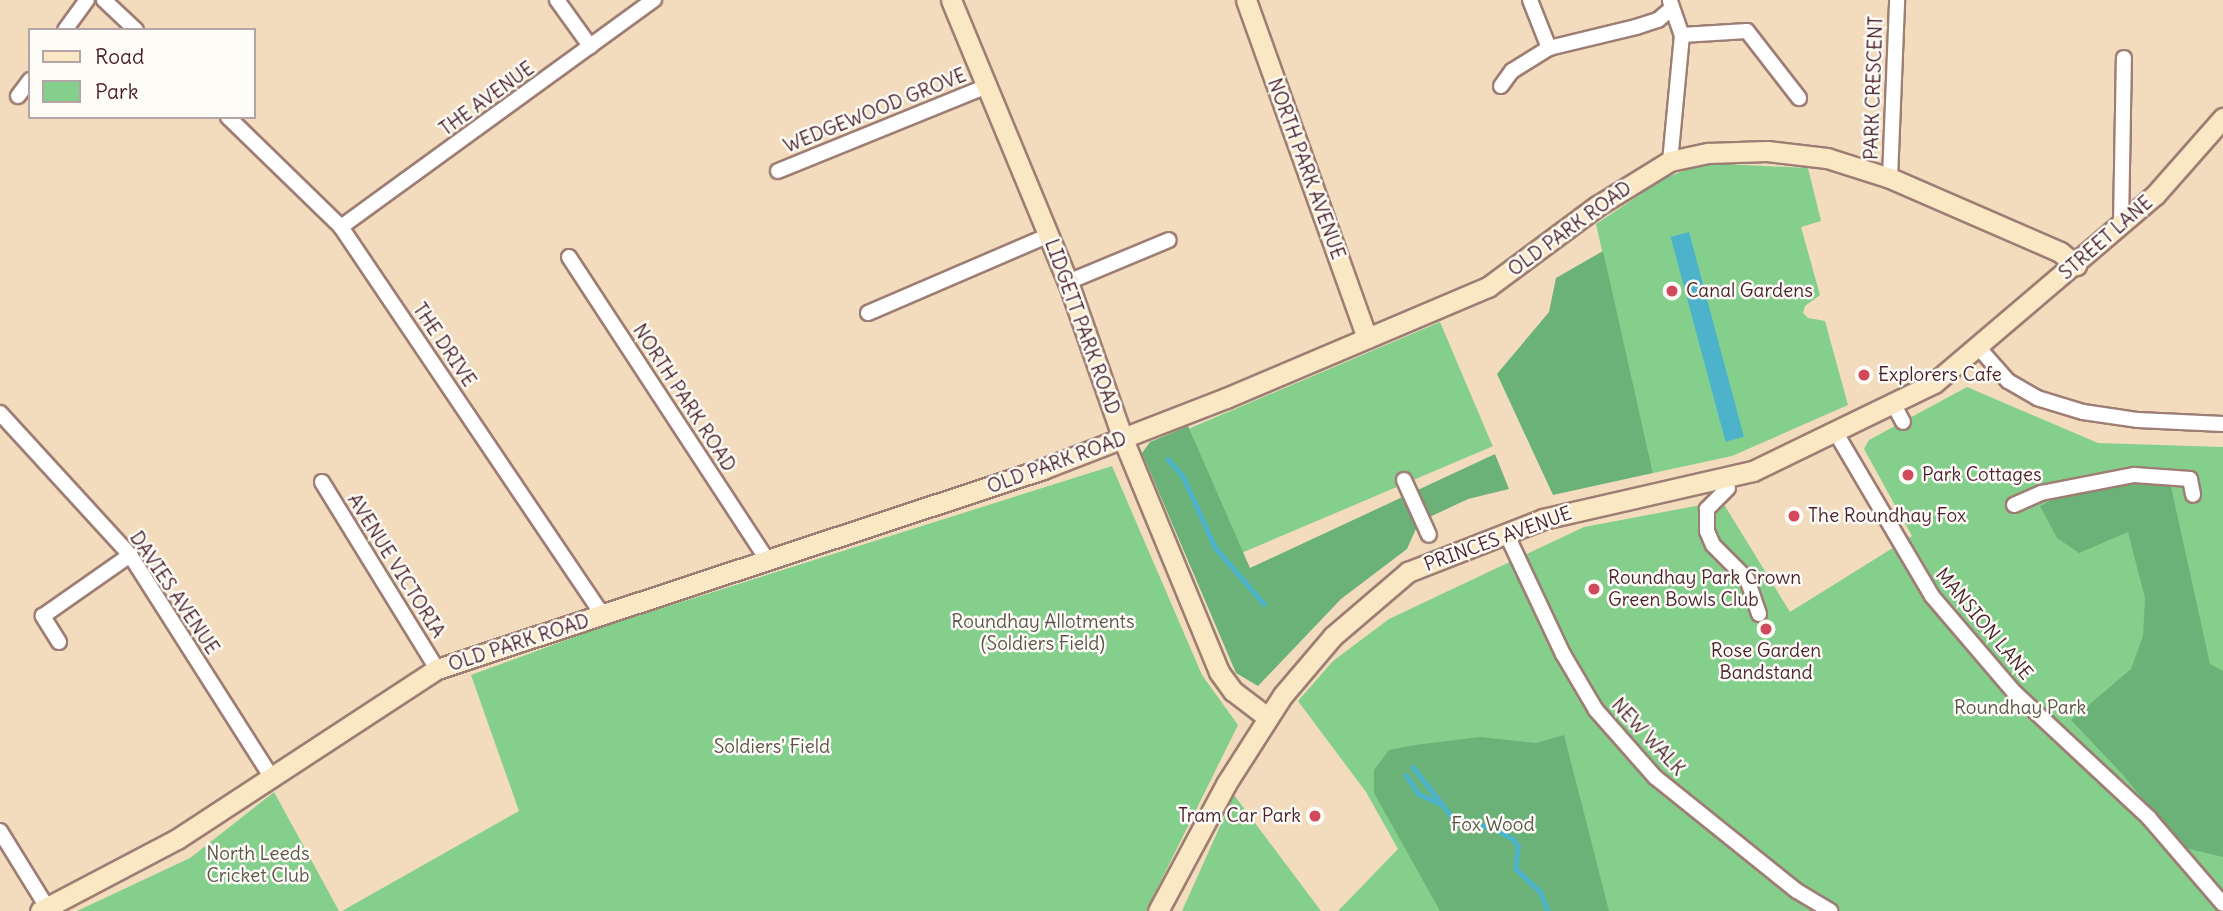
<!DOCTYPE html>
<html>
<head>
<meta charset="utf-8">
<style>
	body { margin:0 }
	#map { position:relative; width:2223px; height:911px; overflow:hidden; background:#f3dcbe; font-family:Delius,sans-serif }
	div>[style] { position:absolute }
	.green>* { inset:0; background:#84cf8c; transform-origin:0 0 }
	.forest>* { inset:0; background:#6bb278 }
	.water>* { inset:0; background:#4cb3cb; transform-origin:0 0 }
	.stream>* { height:4.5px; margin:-2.25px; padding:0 2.25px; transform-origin:2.25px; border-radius:2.25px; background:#4cb3cb }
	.roads { filter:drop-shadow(2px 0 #9e7e74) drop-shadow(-2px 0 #9e7e74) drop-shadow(0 2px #9e7e74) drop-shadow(0 -2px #9e7e74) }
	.street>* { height:14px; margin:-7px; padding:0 7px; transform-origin:7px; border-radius:7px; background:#fff }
	.secondary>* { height:19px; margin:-9.5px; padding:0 9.5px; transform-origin:9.5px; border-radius:9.5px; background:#fae7c3 }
	.dots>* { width:19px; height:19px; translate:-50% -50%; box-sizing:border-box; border:4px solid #fdfcf7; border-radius:50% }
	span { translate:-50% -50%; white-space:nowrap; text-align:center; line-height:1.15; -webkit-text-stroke:5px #fdfcf7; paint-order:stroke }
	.street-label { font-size:19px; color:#4a1f2b }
	.poi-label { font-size:19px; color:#4a1f2b }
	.left { translate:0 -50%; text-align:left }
	.right { translate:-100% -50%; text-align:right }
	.park-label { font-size:19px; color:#5b5448 }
	.legend { position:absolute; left:28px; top:28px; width:228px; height:91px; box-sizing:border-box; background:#fdfcf7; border:2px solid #b5a4a5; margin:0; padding:9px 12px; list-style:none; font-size:21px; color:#4a1f2b }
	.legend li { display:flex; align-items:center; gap:14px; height:35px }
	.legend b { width:35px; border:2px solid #b5a4a5 }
</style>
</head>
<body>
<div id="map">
	<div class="green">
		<i style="clip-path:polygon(1703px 163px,1808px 168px,1821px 221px,1801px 227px,1820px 295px,1805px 306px,1803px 313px,1808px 318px,1825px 321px,1848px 405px,1732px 456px,1653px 473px,1596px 224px,1665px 178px)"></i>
		<i style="left:1440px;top:322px;width:135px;height:273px;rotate:67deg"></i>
		<i style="clip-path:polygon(1967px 387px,2098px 443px,2223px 447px,2223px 911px,1338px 911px,1398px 849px,1366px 792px,1298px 701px,1333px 661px,1389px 619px,1584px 527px,1722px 501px,1790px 612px,1912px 536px,1864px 449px,1869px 440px)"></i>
		<i style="clip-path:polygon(1112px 466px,1202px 675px,1238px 725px,1146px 911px,342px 911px,519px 811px,471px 675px,599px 628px)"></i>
		<i style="clip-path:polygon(274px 792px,339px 911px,77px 911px,190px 858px)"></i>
		<i style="clip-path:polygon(1234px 795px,1321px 911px,1324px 911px,1182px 911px)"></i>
	</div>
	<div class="forest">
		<i style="clip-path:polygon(1603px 251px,1653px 473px,1553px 495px,1497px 374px,1549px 312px,1556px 278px)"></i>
		<i style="clip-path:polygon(1188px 426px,1250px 568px,1495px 454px,1509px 489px,1468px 499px,1419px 522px,1407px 549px,1341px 599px,1258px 686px,1236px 673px,1142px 453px,1150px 442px)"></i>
		<i style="clip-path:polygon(2168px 473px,2210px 664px,2223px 671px,2223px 857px,2181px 847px,2124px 776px,2071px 720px,2131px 669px,2143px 636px,2145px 598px,2128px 532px,2079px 553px,2057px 538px,2040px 506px,2098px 476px)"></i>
		<i style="clip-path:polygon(1564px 735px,1609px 911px,1440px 911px,1374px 793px,1374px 770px,1389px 750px,1415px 745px,1480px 737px,1536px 743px)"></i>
	</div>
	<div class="water">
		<i style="left:1689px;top:232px;width:212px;height:19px;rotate:75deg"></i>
	</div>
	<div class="stream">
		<i style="left:1168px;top:459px;width:23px;rotate:49deg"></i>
		<i style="left:1183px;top:476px;width:78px;rotate:65.7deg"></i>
		<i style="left:1215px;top:547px;width:75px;rotate:49.3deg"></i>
		<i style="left:1413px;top:767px;width:65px;rotate:51.9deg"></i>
		<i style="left:1453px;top:818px;width:43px;rotate:14.7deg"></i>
		<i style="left:1495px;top:829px;width:21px;rotate:29deg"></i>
		<i style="left:1513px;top:839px;width:9px;rotate:54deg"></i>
		<i style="left:1518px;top:846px;width:23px;rotate:95deg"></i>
		<i style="left:1516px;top:869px;width:33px;rotate:43deg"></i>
		<i style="left:1540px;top:891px;width:22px;rotate:68deg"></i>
		<i style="left:1406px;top:775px;width:23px;rotate:56deg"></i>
		<i style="left:1419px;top:794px;width:22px;rotate:24deg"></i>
	</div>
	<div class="roads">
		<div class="street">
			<i style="left:104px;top:0;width:44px;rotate:43.2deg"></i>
			<i style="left:557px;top:0;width:57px;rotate:54.3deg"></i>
			<i style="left:1530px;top:0;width:52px;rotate:68.4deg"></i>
			<i style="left:1549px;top:48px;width:89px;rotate:-13.6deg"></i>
			<i style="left:1636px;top:27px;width:23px;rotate:-18deg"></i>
			<i style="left:1658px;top:20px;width:18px;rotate:-41deg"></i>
			<i style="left:1670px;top:1px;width:36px;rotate:71deg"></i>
			<i style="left:1682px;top:35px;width:127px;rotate:95.4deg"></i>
			<i style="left:65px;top:30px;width:37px;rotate:-54deg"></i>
			<i style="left:1682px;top:35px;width:65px;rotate:-3.5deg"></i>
			<i style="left:1747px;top:31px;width:85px;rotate:52.2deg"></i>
			<i style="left:1501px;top:86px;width:19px;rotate:-54deg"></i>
			<i style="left:1512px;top:71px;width:44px;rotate:-31.9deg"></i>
			<i style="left:18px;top:96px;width:20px;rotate:-53deg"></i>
			<i style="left:228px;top:117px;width:158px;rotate:44.2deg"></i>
			<i style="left:341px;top:227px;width:469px;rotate:56deg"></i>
			<i style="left:778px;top:171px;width:226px;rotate:-22.1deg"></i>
			<i style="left:1890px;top:178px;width:178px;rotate:-87.7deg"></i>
			<i style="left:2121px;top:225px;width:167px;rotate:-89deg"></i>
			<i style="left:341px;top:227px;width:387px;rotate:-36deg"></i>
			<i style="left:569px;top:257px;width:362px;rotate:56.8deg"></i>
			<i style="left:1068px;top:282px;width:109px;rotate:-22.6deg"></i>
			<i style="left:868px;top:313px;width:197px;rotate:-23.3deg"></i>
			<i style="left:1979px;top:348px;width:44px;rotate:48.7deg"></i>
			<i style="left:2008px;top:381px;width:34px;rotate:30deg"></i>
			<i style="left:2037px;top:398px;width:48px;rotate:16.9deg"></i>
			<i style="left:2083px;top:412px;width:56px;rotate:8.3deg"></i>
			<i style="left:2138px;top:420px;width:85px;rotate:2.7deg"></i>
			<i style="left:1894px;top:405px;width:19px;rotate:62deg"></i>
			<i style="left:0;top:413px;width:193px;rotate:47.5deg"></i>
			<i style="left:130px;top:555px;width:262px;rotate:57.5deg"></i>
			<i style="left:1836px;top:433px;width:189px;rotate:59.5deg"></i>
			<i style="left:1932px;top:596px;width:126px;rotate:49.5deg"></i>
			<i style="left:2014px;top:692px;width:185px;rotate:43deg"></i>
			<i style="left:2149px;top:818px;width:113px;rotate:49.3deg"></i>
			<i style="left:1404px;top:480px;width:60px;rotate:65.6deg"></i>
			<i style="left:322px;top:482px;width:220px;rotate:58.4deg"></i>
			<i style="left:1728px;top:488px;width:30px;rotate:135deg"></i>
			<i style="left:1707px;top:509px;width:22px;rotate:90deg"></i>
			<i style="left:1707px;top:531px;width:15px;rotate:67deg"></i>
			<i style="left:1713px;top:545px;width:48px;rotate:45deg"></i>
			<i style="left:1747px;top:579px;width:37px;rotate:71deg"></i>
			<i style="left:2014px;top:505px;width:30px;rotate:-24deg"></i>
			<i style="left:2041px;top:493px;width:95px;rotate:-11deg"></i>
			<i style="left:2134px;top:475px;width:56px;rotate:4.1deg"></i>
			<i style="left:2190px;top:479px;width:16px;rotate:79deg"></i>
			<i style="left:1506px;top:533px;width:134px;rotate:64.8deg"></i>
			<i style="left:1563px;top:654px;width:65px;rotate:59.5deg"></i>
			<i style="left:1596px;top:710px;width:89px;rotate:48.6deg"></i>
			<i style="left:1655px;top:777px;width:182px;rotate:38.8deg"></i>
			<i style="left:1797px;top:891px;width:39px;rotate:31deg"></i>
			<i style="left:59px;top:642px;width:31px;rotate:-122deg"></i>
			<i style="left:43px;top:616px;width:106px;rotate:-35deg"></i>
			<i style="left:0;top:831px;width:89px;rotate:58.3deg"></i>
		</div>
		<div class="secondary">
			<i style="left:951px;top:0;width:305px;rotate:67.5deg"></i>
			<i style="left:1068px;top:282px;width:166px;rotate:70.7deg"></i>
			<i style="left:1123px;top:439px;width:252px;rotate:67.6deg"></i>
			<i style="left:1219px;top:672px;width:24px;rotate:54deg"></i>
			<i style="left:1233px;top:691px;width:43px;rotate:37.4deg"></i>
			<i style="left:1246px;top:0;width:359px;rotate:70.3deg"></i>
			<i style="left:40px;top:911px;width:155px;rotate:-27.7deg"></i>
			<i style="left:177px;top:839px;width:311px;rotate:-33.2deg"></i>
			<i style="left:437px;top:669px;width:638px;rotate:-18.26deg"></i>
			<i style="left:1043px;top:469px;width:196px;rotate:-21.2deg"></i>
			<i style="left:1226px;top:398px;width:285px;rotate:-23deg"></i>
			<i style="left:1488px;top:287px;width:136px;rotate:-36.6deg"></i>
			<i style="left:1597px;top:206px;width:86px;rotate:-31.7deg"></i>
			<i style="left:1670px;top:161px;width:39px;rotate:-12deg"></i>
			<i style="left:1708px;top:153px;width:59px;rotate:-1.9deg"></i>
			<i style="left:1767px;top:151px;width:60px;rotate:6.7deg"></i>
			<i style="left:1827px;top:158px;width:66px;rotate:17.6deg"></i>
			<i style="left:1890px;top:178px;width:185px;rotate:23.5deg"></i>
			<i style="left:2060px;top:252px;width:21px;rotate:39deg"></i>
			<i style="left:1158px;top:911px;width:144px;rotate:-61.8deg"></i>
			<i style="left:1226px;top:784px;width:106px;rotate:-57.4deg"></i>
			<i style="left:1283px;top:695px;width:77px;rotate:-49.7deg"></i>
			<i style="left:1333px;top:636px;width:99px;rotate:-40.5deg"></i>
			<i style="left:1408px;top:572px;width:145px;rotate:-21.4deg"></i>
			<i style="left:1543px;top:519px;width:215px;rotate:-12.9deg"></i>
			<i style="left:1753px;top:471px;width:201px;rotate:-25.9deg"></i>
			<i style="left:1934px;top:383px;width:290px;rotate:-40.4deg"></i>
			<i style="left:2155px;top:195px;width:103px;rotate:-48.6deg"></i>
		</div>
	</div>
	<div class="dots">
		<i style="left:1672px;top:291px;background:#d1495b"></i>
		<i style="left:1864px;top:375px;background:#d1495b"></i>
		<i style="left:1908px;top:475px;background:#d1495b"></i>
		<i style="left:1794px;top:516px;background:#d1495b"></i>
		<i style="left:1594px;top:589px;background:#d1495b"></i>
		<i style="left:1766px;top:629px;background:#d1495b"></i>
		<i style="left:1315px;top:816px;background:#d1495b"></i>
	</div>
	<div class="street-label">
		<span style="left:1874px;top:88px;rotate:-88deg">PARK CRESCENT</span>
		<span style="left:487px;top:99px;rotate:-36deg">THE AVENUE</span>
		<span style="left:875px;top:111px;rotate:-22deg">WEDGEWOOD GROVE</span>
		<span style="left:1306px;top:169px;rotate:70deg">NORTH PARK AVENUE</span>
		<span style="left:1570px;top:229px;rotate:-36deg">OLD PARK ROAD</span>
		<span style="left:2106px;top:238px;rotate:-41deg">STREET LANE</span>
		<span style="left:1082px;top:327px;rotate:70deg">LIDGETT PARK ROAD</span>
		<span style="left:444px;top:345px;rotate:56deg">THE DRIVE</span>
		<span style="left:684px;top:398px;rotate:57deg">NORTH PARK ROAD</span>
		<span style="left:1057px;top:463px;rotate:-20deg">OLD PARK ROAD</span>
		<span style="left:1498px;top:539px;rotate:-20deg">PRINCES AVENUE</span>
		<span style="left:396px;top:566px;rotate:58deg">AVENUE VICTORIA</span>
		<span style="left:174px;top:593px;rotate:56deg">DAVIES AVENUE</span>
		<span style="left:1984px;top:624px;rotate:50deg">MANSION LANE</span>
		<span style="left:519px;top:643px;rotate:-18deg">OLD PARK ROAD</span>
		<span style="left:1648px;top:737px;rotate:47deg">NEW WALK</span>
	</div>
	<div class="poi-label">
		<span class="left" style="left:1686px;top:291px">Canal Gardens</span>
		<span class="left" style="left:1878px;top:375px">Explorers Cafe</span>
		<span class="left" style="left:1922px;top:475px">Park Cottages</span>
		<span class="left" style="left:1808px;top:516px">The Roundhay Fox</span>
		<span class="left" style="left:1608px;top:589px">Roundhay Park Crown<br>Green Bowls Club</span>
		<span style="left:1766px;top:662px">Rose Garden<br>Bandstand</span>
		<span class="right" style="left:1301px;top:816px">Tram Car Park</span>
	</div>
	<div class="park-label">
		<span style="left:1043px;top:633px">Roundhay Allotments<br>(Soldiers Field)</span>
		<span style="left:2020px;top:708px">Roundhay Park</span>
		<span style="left:772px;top:747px">Soldiers' Field</span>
		<span style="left:1493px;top:825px">Fox Wood</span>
		<span style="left:258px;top:865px">North Leeds<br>Cricket Club</span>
	</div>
	<ul class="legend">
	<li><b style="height:9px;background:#fae7c3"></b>Road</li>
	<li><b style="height:19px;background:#84cf8c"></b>Park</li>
	</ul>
</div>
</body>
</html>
